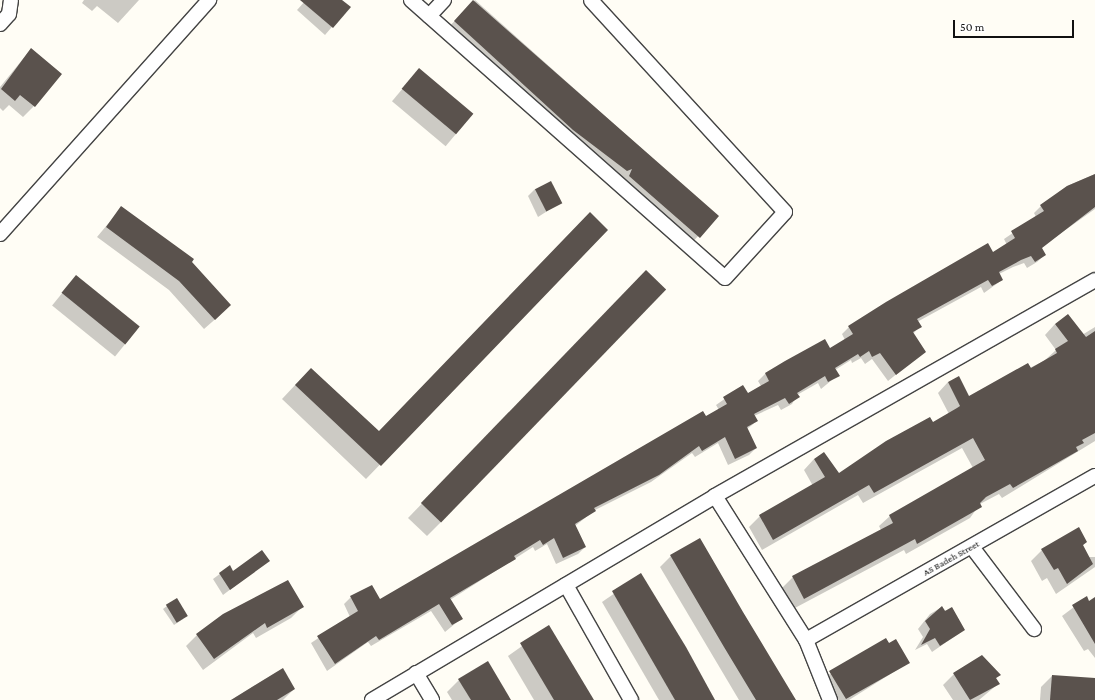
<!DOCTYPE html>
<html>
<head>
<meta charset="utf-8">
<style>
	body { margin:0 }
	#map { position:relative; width:1095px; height:700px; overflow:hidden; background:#fffdf5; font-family:"Crimson Pro",serif }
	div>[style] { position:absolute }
	.shadow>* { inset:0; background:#0003; transform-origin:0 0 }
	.building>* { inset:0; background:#5a524d; transform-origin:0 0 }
	.roads { filter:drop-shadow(1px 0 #444) drop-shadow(-1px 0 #444) drop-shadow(0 1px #444) drop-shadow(0 -1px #444) }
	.minor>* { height:14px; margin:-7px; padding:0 7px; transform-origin:7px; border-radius:7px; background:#fff }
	span { translate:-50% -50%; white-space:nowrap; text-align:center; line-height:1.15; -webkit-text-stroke:4px #fff; paint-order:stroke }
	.street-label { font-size:10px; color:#111 }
	.scale { position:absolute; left:953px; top:20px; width:121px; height:18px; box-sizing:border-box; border:2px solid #111; border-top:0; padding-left:5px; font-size:12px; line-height:14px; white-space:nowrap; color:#111; -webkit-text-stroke:3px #fff; paint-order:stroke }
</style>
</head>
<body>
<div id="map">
	<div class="shadow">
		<i style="clip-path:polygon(84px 0,139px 0,118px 23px,97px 6px,92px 11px,82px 3px)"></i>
		<i style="clip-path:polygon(306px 0,341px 0,349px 7px,325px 35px,297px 10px)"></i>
		<i style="clip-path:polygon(475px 0,717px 216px,686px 249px,561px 142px,442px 34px)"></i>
		<i style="clip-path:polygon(31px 49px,34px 106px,23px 117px,9px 105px,3px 111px,0 108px,0 87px)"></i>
		<i style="left:419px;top:69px;width:70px;height:42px;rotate:40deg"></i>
		<i style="clip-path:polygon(1095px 174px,1095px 209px,1040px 248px,1045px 255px,1037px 262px,1027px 268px,1024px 263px,1013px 267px,999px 274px,1002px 280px,984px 293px,981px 287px,917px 322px,920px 326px,913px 334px,925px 351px,888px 381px,872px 359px,865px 364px,861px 358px,852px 363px,851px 360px,835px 370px,838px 375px,821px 389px,818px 383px,797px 395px,792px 404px,781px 410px,778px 405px,754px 416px,757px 421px,747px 429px,756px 448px,749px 455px,728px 465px,718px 443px,695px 457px,692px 453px,651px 482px,595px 510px,575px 526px,585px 547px,578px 554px,556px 564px,547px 544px,535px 551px,533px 547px,450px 600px,462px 618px,445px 632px,431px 611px,371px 646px,368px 642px,327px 671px,311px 643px,350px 617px,344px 604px,351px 597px,379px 601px,719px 410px,716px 405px,743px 386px,747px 394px,761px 386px,758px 381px,765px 374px,830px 349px,845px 340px,842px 334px,849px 327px,1007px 245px,1004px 239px,1036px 217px,1034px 213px,1041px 206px,1067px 186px)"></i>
		<i style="clip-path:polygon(535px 189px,560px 203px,538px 217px,528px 196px)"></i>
		<i style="clip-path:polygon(122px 207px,190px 262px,220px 315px,204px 329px,169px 290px,97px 237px)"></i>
		<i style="clip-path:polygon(607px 230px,366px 479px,282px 399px,297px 383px,379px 433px)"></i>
		<i style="clip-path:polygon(646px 271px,441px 522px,427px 536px,408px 518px)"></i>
		<i style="left:76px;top:276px;width:81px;height:38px;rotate:39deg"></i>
		<i style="clip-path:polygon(1055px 324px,1082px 335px,1095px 327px,1095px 441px,1002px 498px,999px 494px,980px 504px,970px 518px,906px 554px,904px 550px,793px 609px,782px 588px,793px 577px,881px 530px,879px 526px,890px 516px,973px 468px,962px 448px,863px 503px,858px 495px,762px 550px,749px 527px,760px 516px,813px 486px,804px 470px,814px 459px,839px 474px,949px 414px,938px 393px,948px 382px,969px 397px,1044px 361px,1056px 350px,1045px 335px)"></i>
		<i style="clip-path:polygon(1086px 542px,1082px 546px,1088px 557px,1095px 557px,1095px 567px,1056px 594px,1047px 578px,1042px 581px,1031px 561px,1042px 550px)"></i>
		<i style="clip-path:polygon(671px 556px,795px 700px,739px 700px,660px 567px)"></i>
		<i style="clip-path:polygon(269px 560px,223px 595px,213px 579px,229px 567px,233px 572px)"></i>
		<i style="clip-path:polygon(641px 575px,715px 700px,659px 700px,602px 602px)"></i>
		<i style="clip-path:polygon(1086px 598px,1089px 602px,1095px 599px,1095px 658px,1088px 649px,1084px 651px,1062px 616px)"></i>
		<i style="clip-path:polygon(167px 606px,183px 619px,174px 625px,163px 609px)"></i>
		<i style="clip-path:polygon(302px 607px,291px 618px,256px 638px,253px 633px,203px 670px,186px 646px,197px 635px)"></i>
		<i style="clip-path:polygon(942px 607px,964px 630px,932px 652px,927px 644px,915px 650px,923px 637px,918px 629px,930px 614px)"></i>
		<i style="clip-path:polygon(549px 627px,591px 700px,534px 700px,508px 656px)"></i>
		<i style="clip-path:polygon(886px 640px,908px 663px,849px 700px,835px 700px,822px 679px)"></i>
		<i style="clip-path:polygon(282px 669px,294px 689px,283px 700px,231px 700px)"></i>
		<i style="clip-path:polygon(954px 674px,999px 675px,995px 679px,998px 684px,979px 700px,953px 700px,943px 685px)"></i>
		<i style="clip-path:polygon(1052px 676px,1095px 679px,1094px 700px,1040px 700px,1041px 687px)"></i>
		<i style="clip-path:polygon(459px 680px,510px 700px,452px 700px,447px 692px)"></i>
	</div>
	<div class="building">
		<i style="clip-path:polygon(300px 0,342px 0,351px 7px,333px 28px)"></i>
		<i style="clip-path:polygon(473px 0,719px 216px,700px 238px,629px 176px,632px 169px,627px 171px,573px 130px,454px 21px)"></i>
		<i style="clip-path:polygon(31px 48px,62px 74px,35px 107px,20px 95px,15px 101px,1px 89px)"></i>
		<i style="left:419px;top:68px;width:71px;height:27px;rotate:40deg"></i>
		<i style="clip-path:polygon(1095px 174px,1095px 207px,1042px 248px,1046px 255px,1035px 262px,1031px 256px,1021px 260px,999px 272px,1003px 280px,992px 286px,988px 280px,917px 319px,922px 327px,913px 332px,926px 352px,896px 375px,880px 353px,872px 357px,869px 351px,860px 357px,858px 354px,835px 368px,840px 376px,828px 382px,825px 376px,797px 393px,800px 397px,789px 404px,785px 398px,754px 414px,758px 421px,747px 427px,757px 448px,735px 459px,725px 437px,702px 451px,699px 446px,659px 475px,594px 508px,596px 511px,575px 524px,586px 547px,563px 558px,554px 538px,543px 545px,540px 540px,514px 556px,516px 559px,450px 598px,463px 619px,452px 625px,439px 604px,379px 640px,376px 636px,335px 664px,317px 636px,358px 611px,350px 596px,372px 585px,380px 599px,703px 411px,706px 416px,727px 404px,723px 397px,743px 385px,748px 393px,769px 381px,765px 373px,785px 361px,825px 339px,830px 348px,853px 334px,848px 326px,886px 302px,988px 243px,993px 252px,1015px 238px,1011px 231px,1044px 211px,1040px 205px,1067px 186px)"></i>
		<i style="left:551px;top:181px;width:25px;height:18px;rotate:63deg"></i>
		<i style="clip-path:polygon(121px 206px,194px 259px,192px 262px,231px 305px,215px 320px,179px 281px,106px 227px)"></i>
		<i style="clip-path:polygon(590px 212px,608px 230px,381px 466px,295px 385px,311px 368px,379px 431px)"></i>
		<i style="left:646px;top:270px;width:28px;height:324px;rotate:44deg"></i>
		<i style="left:76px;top:275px;width:82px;height:23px;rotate:39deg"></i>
		<i style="clip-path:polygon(1068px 314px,1086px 337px,1095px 331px,1095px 433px,1082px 440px,1084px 443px,1076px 447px,1078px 451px,1013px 488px,1010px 484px,986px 497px,980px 503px,982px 507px,917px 544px,915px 539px,804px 599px,792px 576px,893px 523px,889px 515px,985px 460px,973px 438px,874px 493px,869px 485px,773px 540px,759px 515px,825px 477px,814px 459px,824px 452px,839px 473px,886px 441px,930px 417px,933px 422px,957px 408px,960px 406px,948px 382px,959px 376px,969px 396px,1028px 363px,1031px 368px,1057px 353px,1055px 349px,1068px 341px,1055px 324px)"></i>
		<i style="clip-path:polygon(1079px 527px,1087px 542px,1083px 545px,1093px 564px,1067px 584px,1058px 568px,1054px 570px,1041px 549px)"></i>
		<i style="clip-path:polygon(700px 538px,743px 612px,796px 700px,756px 700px,724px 647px,670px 555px)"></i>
		<i style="clip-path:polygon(262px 550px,270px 561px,230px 590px,219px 573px,230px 565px,233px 571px)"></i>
		<i style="clip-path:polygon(641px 573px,686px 647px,715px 700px,675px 700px,664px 681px,612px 591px)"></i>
		<i style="clip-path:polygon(288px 580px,304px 607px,267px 628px,265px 623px,214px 659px,196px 634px,223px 614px)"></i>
		<i style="clip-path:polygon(1087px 596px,1089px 601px,1095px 597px,1095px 644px,1072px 605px)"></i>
		<i style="left:177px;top:598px;width:21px;height:13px;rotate:59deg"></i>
		<i style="clip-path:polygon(942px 606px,945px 611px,952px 607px,965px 630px,940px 646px,935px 638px,921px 645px,930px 629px,925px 621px)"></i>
		<i style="clip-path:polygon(549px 625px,594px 700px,554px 700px,520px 643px)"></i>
		<i style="clip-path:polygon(886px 638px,889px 643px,896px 639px,910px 663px,846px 699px,829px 671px)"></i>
		<i style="clip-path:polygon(982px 655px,1001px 675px,996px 678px,1000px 684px,970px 700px,953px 673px)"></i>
		<i style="clip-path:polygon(488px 661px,511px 700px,471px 700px,458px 679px)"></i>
		<i style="clip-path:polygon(283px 668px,295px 689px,277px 700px,231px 700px)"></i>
		<i style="clip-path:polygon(1052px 675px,1095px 678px,1095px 700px,1050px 700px)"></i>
	</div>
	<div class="roads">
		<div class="minor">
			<i style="left:411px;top:0;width:419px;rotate:41.5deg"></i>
			<i style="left:725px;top:278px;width:89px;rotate:-47.7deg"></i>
			<i style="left:785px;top:212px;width:287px;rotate:-132.5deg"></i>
			<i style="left:429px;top:16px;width:22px;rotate:-47deg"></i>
			<i style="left:0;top:24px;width:13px;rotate:-48deg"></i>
			<i style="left:9px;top:14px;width:14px;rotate:-82deg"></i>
			<i style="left:0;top:234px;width:314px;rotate:-48.2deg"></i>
			<i style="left:715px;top:496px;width:437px;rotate:-29.6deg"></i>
			<i style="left:972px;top:547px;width:103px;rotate:52.9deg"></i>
			<i style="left:566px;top:585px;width:132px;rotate:60.5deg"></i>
			<i style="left:806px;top:640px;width:332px;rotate:-29.6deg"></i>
			<i style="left:416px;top:673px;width:31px;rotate:59deg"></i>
			<i style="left:372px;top:700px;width:399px;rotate:-30.7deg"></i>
			<i style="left:715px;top:496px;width:170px;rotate:57.7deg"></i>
			<i style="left:806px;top:640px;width:65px;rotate:68.2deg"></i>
		</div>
	</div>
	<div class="street-label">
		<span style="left:951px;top:558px;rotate:-29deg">AS Badeh Street</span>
	</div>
	<div class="scale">50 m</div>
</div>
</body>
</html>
